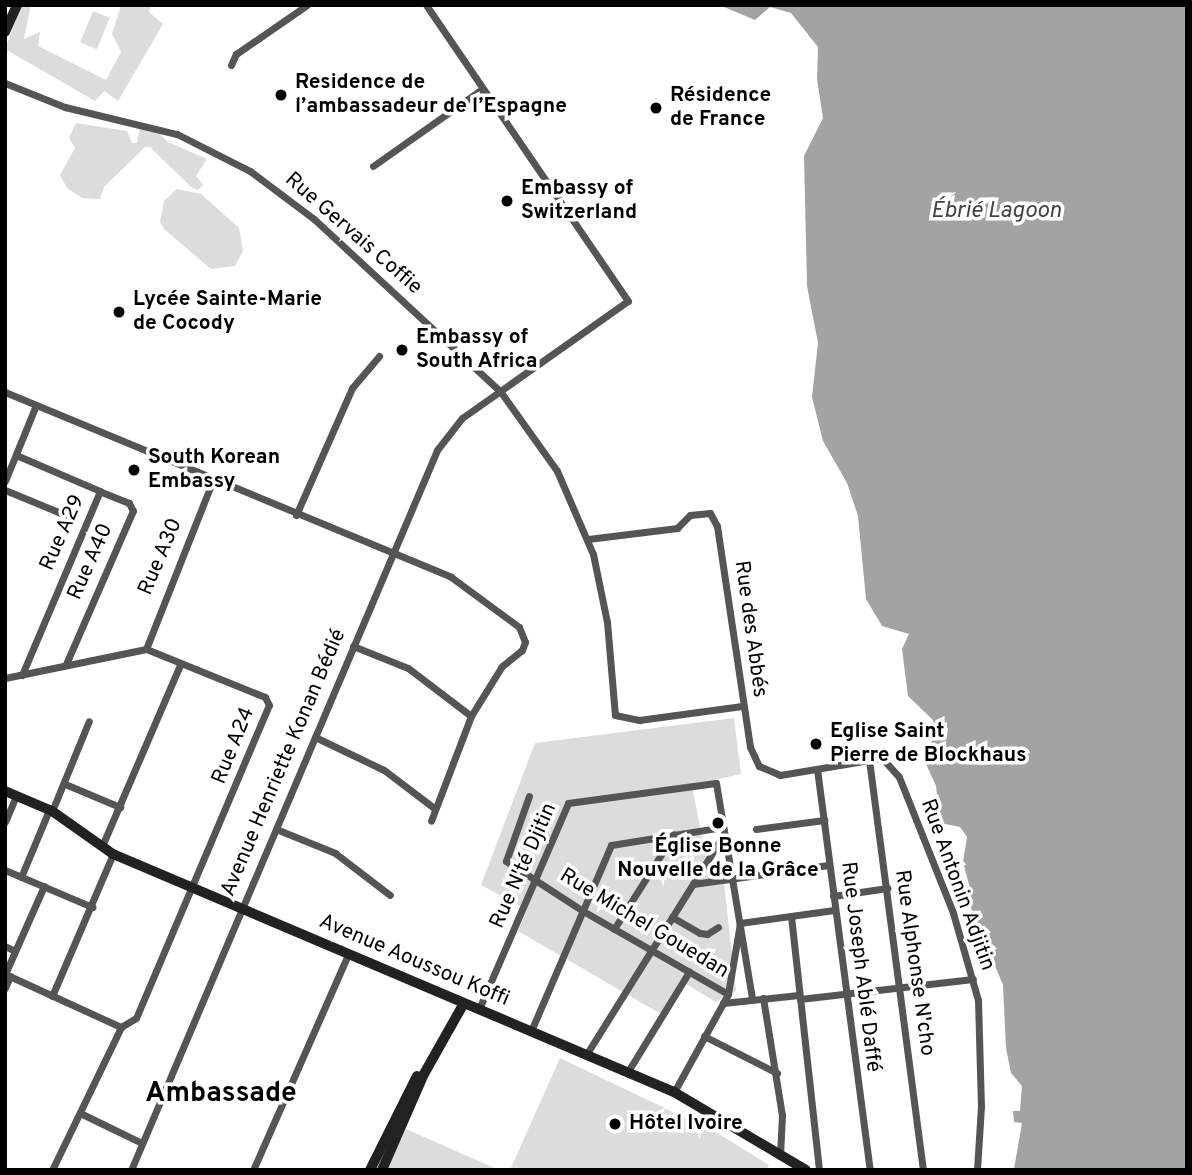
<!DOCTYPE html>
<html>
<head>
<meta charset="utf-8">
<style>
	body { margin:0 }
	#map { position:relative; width:1192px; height:1175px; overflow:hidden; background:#fff; font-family:Overpass,sans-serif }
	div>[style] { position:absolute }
	.green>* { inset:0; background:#dcdcdc; transform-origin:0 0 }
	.water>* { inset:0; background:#a3a3a3 }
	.street>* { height:7px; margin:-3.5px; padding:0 3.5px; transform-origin:3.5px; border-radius:3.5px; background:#555 }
	.secondary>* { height:10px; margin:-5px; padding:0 5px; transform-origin:5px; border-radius:5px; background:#222 }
	.dots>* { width:19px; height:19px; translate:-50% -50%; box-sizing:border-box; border:4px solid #fff; border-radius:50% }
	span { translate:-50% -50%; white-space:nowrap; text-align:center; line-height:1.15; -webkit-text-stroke:7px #fff; paint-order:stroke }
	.poi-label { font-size:21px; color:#000; font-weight:700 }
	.left { translate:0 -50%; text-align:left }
	.street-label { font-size:21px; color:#000 }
	.water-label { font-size:23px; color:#444; font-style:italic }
	.district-label { font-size:28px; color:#000; font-weight:700 }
	.frame { position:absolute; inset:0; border:7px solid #000; pointer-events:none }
</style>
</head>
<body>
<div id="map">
	<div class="green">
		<i style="clip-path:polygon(22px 5px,31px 5px,24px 39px,40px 32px,38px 46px,106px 80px,121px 52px,112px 34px,121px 5px,151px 5px,149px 12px,163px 24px,118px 101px,104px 91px,95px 101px,5px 49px)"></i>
		<i style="left:93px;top:11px;width:18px;height:34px;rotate:22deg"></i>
		<i style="clip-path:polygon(76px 123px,127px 131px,132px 143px,137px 143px,140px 127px,155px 129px,168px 142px,207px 159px,196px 176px,203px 185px,198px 190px,191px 187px,150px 147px,145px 147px,104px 187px,100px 199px,82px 198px,67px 188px,60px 175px,75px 148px,69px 138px)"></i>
		<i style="clip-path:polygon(177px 189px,201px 194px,239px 228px,243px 251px,235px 266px,211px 269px,164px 229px,160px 222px,164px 201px)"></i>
		<i style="clip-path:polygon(734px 718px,741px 774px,692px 785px,709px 875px,723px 873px,736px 991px,716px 1002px,686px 984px,666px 1017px,518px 931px,527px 910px,481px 885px,535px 743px)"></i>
		<i style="clip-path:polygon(560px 1058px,719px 1134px,769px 1165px,767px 1170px,510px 1170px)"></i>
		<i style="clip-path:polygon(406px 1129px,499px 1170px,386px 1170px)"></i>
	</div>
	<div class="water">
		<i style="clip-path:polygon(719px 5px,1187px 5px,1187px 1170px,1014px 1169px,1022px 1123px,1014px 1122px,1013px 1111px,1020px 1111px,1022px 1086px,1011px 1073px,1006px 1048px,1003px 985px,964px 891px,970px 888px,963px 862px,967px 837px,960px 827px,940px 823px,936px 786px,926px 764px,926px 749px,936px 735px,933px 720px,908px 696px,902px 649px,909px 634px,882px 626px,866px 599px,858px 516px,847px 483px,823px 441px,812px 397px,818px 343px,807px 286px,804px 156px,823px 118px,817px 79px,818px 47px,791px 13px,770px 7px,755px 20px)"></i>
	</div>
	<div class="street">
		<i style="left:231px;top:65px;width:12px;rotate:-66deg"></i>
		<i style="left:236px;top:54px;width:86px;rotate:-34.6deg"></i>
		<i style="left:5px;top:83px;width:65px;rotate:21.8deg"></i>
		<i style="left:65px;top:107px;width:115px;rotate:13.6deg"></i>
		<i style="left:177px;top:134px;width:82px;rotate:26.9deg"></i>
		<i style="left:250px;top:171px;width:80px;rotate:36.9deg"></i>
		<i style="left:314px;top:219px;width:253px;rotate:42.8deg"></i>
		<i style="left:500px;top:391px;width:98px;rotate:54.5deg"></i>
		<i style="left:557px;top:471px;width:90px;rotate:66.6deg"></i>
		<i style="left:593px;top:554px;width:69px;rotate:78.4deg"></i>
		<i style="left:607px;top:622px;width:93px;rotate:85.1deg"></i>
		<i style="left:615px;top:715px;width:25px;rotate:12deg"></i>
		<i style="left:639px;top:720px;width:104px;rotate:-7.7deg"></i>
		<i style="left:373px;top:166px;width:133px;rotate:-35.2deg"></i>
		<i style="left:5px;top:392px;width:483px;rotate:22.5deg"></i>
		<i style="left:451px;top:577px;width:84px;rotate:36.3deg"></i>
		<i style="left:519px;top:627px;width:16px;rotate:68deg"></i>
		<i style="left:525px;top:642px;width:9px;rotate:111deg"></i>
		<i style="left:522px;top:650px;width:26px;rotate:141deg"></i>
		<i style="left:502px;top:666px;width:59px;rotate:121.8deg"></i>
		<i style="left:471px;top:716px;width:112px;rotate:110.9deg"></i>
		<i style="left:16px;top:455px;width:91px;rotate:23.2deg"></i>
		<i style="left:100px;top:491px;width:200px;rotate:113deg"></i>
		<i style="left:5px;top:481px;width:82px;rotate:-67.8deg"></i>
		<i style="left:5px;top:490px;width:68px;rotate:22.4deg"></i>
		<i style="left:296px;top:515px;width:139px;rotate:-66.2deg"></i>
		<i style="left:352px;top:388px;width:42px;rotate:-49.8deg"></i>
		<i style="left:588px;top:539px;width:90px;rotate:-7deg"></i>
		<i style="left:677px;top:528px;width:18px;rotate:-45deg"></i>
		<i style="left:690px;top:515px;width:20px;rotate:-6deg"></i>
		<i style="left:710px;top:513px;width:15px;rotate:62deg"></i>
		<i style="left:717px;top:526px;width:223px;rotate:81.5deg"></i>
		<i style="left:750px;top:747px;width:21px;rotate:65deg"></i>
		<i style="left:759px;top:766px;width:23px;rotate:23deg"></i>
		<i style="left:780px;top:775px;width:103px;rotate:-9.5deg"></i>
		<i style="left:882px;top:758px;width:25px;rotate:48deg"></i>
		<i style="left:899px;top:777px;width:146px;rotate:68.3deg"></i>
		<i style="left:953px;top:913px;width:91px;rotate:74deg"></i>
		<i style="left:978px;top:1000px;width:106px;rotate:88.4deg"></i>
		<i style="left:981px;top:1106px;width:64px;rotate:93.6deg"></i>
		<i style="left:353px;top:646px;width:59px;rotate:21.8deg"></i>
		<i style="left:408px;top:668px;width:79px;rotate:37.3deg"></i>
		<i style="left:146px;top:649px;width:182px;rotate:-68.4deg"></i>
		<i style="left:66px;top:664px;width:167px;rotate:-66.4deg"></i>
		<i style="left:133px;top:511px;width:9px;rotate:-117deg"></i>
		<i style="left:129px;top:503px;width:31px;rotate:-158deg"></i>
		<i style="left:5px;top:678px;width:144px;rotate:-11.6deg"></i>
		<i style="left:315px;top:737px;width:76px;rotate:25.6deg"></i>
		<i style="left:384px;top:770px;width:63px;rotate:37.2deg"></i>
		<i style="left:869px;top:760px;width:414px;rotate:82.5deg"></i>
		<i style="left:817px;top:769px;width:404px;rotate:82.5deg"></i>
		<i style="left:65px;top:784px;width:60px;rotate:22.7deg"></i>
		<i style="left:529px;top:796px;width:69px;rotate:109.5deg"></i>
		<i style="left:506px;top:861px;width:92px;rotate:33deg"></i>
		<i style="left:583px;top:911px;width:167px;rotate:29.8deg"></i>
		<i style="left:52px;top:811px;width:97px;rotate:-67.7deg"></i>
		<i style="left:5px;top:822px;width:28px;rotate:-67deg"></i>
		<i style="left:276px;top:829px;width:64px;rotate:22.1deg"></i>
		<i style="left:335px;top:853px;width:69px;rotate:37.4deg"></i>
		<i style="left:756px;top:829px;width:69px;rotate:-7.5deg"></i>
		<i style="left:102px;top:846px;width:197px;rotate:-66.7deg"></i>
		<i style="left:5px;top:870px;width:95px;rotate:23deg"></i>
		<i style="left:21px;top:877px;width:73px;rotate:-67.3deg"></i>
		<i style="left:693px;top:884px;width:137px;rotate:-8deg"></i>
		<i style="left:833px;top:896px;width:55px;rotate:-8.4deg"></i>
		<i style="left:791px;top:916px;width:256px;rotate:83.7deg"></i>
		<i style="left:672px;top:917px;width:32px;rotate:30deg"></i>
		<i style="left:700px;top:933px;width:7px;rotate:8deg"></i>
		<i style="left:707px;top:934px;width:13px;rotate:-32deg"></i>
		<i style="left:614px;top:929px;width:112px;rotate:-57.7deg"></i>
		<i style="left:5px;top:946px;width:11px;rotate:27deg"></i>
		<i style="left:5px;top:974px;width:128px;rotate:24.6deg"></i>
		<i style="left:5px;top:974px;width:96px;rotate:-66.1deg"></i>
		<i style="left:5px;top:988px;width:13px;rotate:-67deg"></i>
		<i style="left:52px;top:996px;width:155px;rotate:-66.8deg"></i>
		<i style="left:763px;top:998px;width:119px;rotate:80.8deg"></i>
		<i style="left:782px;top:1115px;width:41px;rotate:92.8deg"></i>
		<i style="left:800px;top:999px;width:174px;rotate:-6.6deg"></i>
		<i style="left:723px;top:1003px;width:76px;rotate:-6deg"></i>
		<i style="left:479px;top:1009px;width:224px;rotate:-66.6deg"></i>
		<i style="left:568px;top:803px;width:149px;rotate:-7.7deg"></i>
		<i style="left:716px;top:783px;width:219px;rotate:80.5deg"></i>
		<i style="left:531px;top:1031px;width:202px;rotate:-66.7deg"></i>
		<i style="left:611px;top:845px;width:113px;rotate:-9.1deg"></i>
		<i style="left:704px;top:1036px;width:82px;rotate:26.9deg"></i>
		<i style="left:586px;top:1055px;width:261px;rotate:-58deg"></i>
		<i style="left:627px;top:1073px;width:119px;rotate:-58.5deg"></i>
		<i style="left:674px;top:1092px;width:112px;rotate:-61.1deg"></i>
		<i style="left:728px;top:994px;width:72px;rotate:-80.4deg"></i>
		<i style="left:740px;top:923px;width:95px;rotate:-7.9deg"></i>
		<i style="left:80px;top:1113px;width:69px;rotate:25.8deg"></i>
		<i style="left:52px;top:1170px;width:159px;rotate:-64.2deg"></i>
		<i style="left:121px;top:1027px;width:17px;rotate:-31deg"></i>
		<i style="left:136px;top:1018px;width:340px;rotate:-67deg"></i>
		<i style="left:269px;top:705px;width:9px;rotate:-117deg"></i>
		<i style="left:265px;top:697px;width:128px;rotate:-158deg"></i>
		<i style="left:131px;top:1170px;width:782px;rotate:-66.97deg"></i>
		<i style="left:437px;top:450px;width:41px;rotate:-52deg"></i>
		<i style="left:462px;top:418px;width:203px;rotate:-35.2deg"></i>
		<i style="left:628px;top:301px;width:358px;rotate:-124.3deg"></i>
		<i style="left:253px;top:1170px;width:235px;rotate:-66.2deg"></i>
	</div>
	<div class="secondary">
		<i style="left:5px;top:32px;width:30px;rotate:-66deg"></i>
		<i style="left:5px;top:791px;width:51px;rotate:23.1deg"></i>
		<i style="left:52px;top:811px;width:75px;rotate:35.2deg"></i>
		<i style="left:113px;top:854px;width:609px;rotate:22.99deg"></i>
		<i style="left:674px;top:1092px;width:153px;rotate:30.6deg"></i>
		<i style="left:370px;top:1170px;width:105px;rotate:-63.4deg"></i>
		<i style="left:382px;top:1170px;width:105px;rotate:-66.4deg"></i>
		<i style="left:424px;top:1074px;width:81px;rotate:-60.6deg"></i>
	</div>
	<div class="dots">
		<i style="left:281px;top:95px;background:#000"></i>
		<i style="left:656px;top:108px;background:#000"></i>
		<i style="left:507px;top:201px;background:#000"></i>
		<i style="left:119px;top:312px;background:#000"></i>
		<i style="left:402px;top:350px;background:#000"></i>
		<i style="left:134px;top:470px;background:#000"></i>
		<i style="left:816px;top:744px;background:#000"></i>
		<i style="left:718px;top:823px;background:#000"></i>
		<i style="left:615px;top:1124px;background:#000"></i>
	</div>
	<div class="poi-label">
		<span class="left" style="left:295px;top:95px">Residence de<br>l’ambassadeur de l’Espagne</span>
		<span class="left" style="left:670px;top:108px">Résidence<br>de France</span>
		<span class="left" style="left:521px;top:201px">Embassy of<br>Switzerland</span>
		<span class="left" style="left:133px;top:312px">Lycée Sainte-Marie<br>de Cocody</span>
		<span class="left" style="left:416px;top:350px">Embassy of<br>South Africa</span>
		<span class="left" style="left:148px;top:470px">South Korean<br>Embassy</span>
		<span class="left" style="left:830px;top:744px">Eglise Saint<br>Pierre de Blockhaus</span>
		<span style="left:718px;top:859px">Église Bonne<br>Nouvelle de la Grâce</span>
		<span class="left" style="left:629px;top:1124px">Hôtel Ivoire</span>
	</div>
	<div class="street-label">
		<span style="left:353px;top:234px;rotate:41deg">Rue Gervais Coffie</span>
		<span style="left:63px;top:533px;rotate:-66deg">Rue A29</span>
		<span style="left:161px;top:557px;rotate:-67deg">Rue A30</span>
		<span style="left:91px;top:562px;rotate:-66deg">Rue A40</span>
		<span style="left:750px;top:629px;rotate:82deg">Rue des Abbés</span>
		<span style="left:234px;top:746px;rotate:-68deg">Rue A24</span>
		<span style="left:284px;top:763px;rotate:-67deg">Avenue Henriette Konan Bédié</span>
		<span style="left:524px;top:866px;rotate:-66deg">Rue N'té Djitin</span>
		<span style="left:957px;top:885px;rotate:70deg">Rue Antonin Adjitin</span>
		<span style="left:644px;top:924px;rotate:31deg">Rue Michel Gouedan</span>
		<span style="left:414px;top:961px;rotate:23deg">Avenue Aoussou Koffi</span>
		<span style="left:914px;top:963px;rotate:82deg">Rue Alphonse N'cho</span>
		<span style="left:860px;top:967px;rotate:83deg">Rue Joseph Ablé Daffé</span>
	</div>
	<div class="water-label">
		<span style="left:996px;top:212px">Ébrié Lagoon</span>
	</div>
	<div class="district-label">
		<span style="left:221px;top:1094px">Ambassade</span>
	</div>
	<div class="frame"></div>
</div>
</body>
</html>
